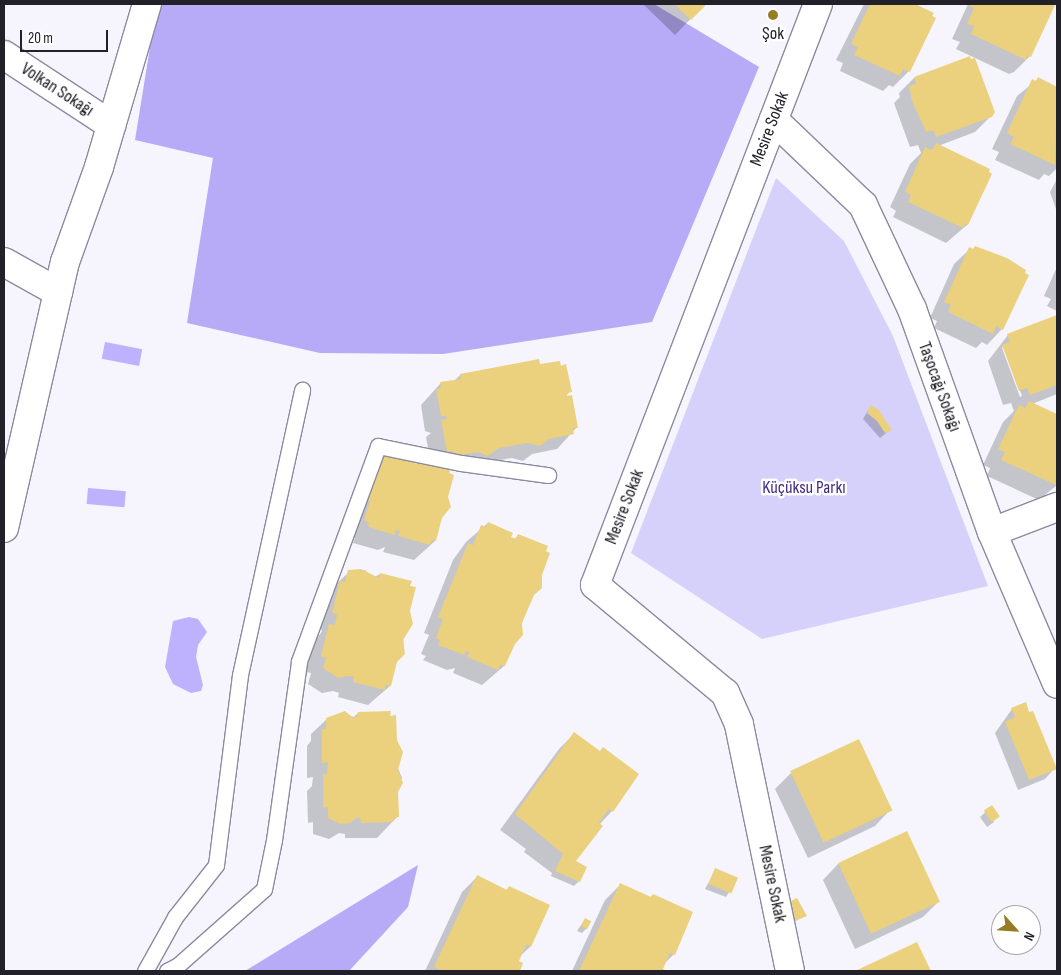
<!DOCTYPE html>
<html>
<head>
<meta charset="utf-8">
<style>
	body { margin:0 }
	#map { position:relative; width:1061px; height:975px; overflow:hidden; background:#f6f5fe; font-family:"Sofia Sans Condensed",sans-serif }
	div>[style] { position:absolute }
	.green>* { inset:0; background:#d6d1fa }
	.forest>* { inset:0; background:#b7aaf6 }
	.water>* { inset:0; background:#beb1fd; transform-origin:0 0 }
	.shadow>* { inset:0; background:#0003 }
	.building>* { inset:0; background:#ebd07d; transform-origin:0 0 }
	.roads { filter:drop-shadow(1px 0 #8c8a9e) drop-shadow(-1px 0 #8c8a9e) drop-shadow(0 1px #8c8a9e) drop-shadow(0 -1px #8c8a9e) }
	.lane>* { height:15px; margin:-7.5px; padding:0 7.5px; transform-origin:7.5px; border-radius:7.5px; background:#fff }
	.street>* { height:28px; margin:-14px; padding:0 14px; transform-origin:14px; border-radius:14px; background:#fff }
	.dots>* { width:14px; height:14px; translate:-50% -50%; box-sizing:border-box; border:2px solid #fff; border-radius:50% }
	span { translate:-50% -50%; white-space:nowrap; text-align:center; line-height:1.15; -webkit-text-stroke:5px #fff; paint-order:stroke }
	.poi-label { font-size:18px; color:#222129 }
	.street-label { font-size:18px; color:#222129 }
	.park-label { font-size:18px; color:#422a7f }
	.frame { position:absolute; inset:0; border:5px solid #222129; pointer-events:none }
	.north { position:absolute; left:991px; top:905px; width:50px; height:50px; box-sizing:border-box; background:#fff; border:1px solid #a7a6a9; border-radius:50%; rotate:116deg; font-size:14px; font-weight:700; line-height:20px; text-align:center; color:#222129 }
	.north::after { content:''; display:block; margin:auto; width:18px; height:22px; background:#967c24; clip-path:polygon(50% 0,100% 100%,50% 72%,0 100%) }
	.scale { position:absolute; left:20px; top:30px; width:88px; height:22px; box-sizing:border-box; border:2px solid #222129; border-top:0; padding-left:6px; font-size:15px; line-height:18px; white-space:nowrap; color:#222129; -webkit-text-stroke:4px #fff; paint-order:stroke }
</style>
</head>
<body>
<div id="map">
	<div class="green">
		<i style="clip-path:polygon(776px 178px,844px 241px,893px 336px,988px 586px,762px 639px,631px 553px)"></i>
	</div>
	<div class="forest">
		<i style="clip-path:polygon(157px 4px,654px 4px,759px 67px,652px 322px,443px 354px,320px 353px,187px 323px,213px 158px,135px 140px)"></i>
		<i style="clip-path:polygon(418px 865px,408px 907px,349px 971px,245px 971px)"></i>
	</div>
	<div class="water">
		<i style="left:105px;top:342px;width:38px;height:17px;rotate:11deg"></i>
		<i style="left:88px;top:488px;width:38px;height:16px;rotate:5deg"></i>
		<i style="clip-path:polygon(189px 617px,198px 619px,207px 632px,198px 645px,196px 657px,203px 685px,201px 691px,191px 693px,173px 684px,165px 667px,173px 621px)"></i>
	</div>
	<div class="shadow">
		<i style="clip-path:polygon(643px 4px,705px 4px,675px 35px)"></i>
		<i style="clip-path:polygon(864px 4px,912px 4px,932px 13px,909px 71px,893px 87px,889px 85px,883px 91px,840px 71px,843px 63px,836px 60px)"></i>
		<i style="clip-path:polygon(968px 4px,1050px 4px,1030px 56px,1014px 72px,1009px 74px,956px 49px,960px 42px,952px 39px)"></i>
		<i style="clip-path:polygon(914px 78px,991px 116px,975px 132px,938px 146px,991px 174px,967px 225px,946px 243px,893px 217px,896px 211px,890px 207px,910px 164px,921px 153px,918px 145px,910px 147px,894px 103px,900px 97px,899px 93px)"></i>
		<i style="clip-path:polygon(1038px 79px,1057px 88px,1057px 168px,1049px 176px,1044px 174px,1039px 180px,995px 160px,999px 152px,992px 149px,1017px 96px)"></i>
		<i style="clip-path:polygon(1057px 179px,1057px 212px,1050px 192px)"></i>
		<i style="clip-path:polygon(970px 249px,1002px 329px,987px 345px,982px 342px,976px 348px,934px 328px,937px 321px,930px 318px,954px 264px)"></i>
		<i style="clip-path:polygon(1057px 267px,1057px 311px,1047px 306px,1051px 299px,1044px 296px)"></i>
		<i style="clip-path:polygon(evenodd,1057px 317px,1057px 394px,1032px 404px,1057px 415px,1057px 485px,1039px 500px,987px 476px,990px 468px,983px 465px,1003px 422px,1014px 411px,1011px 403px,1003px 405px,988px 361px,1008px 335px,1057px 317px,1004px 346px,1022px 396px,1020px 397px,1002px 348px,1004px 346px)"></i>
		<i style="clip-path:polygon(538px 361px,539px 366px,570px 391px,566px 396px,577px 427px,557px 449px,532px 454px,523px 461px,512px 458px,449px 469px,435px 541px,414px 560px,383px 552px,385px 547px,378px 550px,353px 543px,355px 538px,350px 536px,367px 471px,389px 452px,415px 465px,420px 460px,431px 464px,426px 437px,431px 433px,425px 431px,421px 405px,440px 384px,454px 381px,460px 375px)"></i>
		<i style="clip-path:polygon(870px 407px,891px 429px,880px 438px,863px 419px)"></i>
		<i style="clip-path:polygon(488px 523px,510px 538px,514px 540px,518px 535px,532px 597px,504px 666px,482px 685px,453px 673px,455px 668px,447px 670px,423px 660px,426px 656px,421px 654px,429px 635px,424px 633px,453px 560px,466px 542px)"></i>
		<i style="clip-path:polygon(365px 570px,373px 578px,380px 574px,403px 633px,404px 654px,396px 662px,390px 686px,368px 705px,338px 697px,339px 693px,333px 691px,322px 693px,308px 684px,311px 673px,306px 672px,314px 641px,321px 633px,322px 630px,318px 628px,333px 587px,349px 572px)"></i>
		<i style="clip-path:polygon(1012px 709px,1055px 768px,1045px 779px,1018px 790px,995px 733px)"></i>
		<i style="clip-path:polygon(342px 713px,354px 717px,358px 713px,396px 763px,402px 778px,397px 792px,397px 817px,377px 838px,345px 838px,345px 834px,339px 833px,329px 839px,313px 834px,313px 822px,308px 823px,307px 791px,312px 786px,313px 777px,307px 778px,307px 746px,311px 741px,311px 734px,327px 719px)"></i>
		<i style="clip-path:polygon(574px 734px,600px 752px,612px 811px,599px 825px,574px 862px,579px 881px,574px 886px,551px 876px,552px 873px,524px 852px,526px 849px,500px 830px,559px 749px)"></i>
		<i style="clip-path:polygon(791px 773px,890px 810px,875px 826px,808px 858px,775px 789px)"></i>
		<i style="clip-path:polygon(991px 807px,994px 822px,987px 827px,980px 817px)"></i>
		<i style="clip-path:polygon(906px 832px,938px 902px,923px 917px,855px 949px,823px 880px,838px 864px)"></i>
		<i style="clip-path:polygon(716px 869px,737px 879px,726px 897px,705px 889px)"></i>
		<i style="clip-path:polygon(477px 877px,506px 891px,509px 887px,530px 947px,519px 957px,517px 962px,522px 964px,518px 971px,425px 971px,462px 892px)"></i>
		<i style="clip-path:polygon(620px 885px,649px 898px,653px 895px,674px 954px,663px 965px,661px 970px,665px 971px,572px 971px,605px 900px)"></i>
		<i style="clip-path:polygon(791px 902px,805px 915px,790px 925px,786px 907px)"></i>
		<i style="clip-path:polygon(585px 919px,586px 929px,582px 933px,577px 931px)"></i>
		<i style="clip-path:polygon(916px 943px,929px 971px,858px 971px)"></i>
	</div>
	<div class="building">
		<i style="clip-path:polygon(674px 4px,707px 4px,691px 20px)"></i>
		<i style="clip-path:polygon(870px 4px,915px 4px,934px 13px,932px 16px,936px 18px,910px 72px,903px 69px,900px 76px,854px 55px,858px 47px,851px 44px)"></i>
		<i style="clip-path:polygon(971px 4px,1052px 4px,1055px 5px,1031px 57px,1027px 56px,1026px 60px,971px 34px,974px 26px,967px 24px,974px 8px,969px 6px)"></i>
		<i style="clip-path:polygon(970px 56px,971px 59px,975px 58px,995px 112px,992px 117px,936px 137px,933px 130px,926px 132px,912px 101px,909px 86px,916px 84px,914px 77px)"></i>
		<i style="clip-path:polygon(1038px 77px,1057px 87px,1055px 165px,1010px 144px,1014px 137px,1007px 133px,1032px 79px,1036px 81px)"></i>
		<i style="clip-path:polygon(936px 143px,990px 169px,989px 172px,992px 174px,968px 225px,965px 224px,963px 228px,908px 202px,911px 195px,905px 192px,925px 147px,932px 150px)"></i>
		<i style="clip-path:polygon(975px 246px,1007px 258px,1026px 270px,1025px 273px,1029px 275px,1003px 330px,996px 326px,993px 334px,948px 312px,951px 305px,944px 302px,969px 247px,973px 249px)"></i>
		<i style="clip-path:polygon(1057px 315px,1057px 385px,1030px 395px,1027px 388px,1019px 391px,1002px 345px,1010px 342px,1007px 334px)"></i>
		<i style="clip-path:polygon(539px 359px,540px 364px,560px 361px,561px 366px,566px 364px,572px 392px,567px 393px,567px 396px,572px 395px,578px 428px,573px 428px,574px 434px,549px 439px,540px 446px,528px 443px,499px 448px,488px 456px,478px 452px,454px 456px,453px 451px,447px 452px,441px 420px,447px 419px,446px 416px,441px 416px,436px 389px,441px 388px,440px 382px,461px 379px,460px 374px)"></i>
		<i style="clip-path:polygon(1029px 401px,1057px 414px,1056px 485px,1001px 460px,1005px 452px,998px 449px,1019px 405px,1025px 408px)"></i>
		<i style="clip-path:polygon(870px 405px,879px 410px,892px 430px,885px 433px,877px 421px,867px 413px)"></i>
		<i style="clip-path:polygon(389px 451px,415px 458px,414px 463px,418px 464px,419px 459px,451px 468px,449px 473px,454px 475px,448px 497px,451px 507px,442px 518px,436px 541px,432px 540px,430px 545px,398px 536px,400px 531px,396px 530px,395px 535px,368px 527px,369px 523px,364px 520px,370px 501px,365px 500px,372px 473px,377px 475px,383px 454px,387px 456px)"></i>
		<i style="clip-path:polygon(488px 522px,513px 533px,511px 537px,516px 539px,518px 534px,548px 546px,546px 551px,550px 553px,542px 575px,542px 588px,534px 595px,522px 623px,523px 635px,515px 644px,505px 666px,500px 665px,498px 670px,467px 657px,469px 652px,466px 651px,464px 655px,438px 645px,440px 640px,436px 638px,443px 619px,438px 617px,468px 543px,473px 545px,481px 525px,486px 527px)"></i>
		<i style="clip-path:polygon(361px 569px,379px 578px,380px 573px,412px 581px,410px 586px,416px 587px,410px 611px,413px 624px,403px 640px,405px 654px,397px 662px,391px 686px,386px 685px,385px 690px,353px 682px,354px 677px,349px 676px,338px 678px,323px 668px,326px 658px,321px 656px,329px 624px,335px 625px,337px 614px,332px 613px,340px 580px,345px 582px,348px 570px)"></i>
		<i style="clip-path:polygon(1026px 702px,1029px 712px,1033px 711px,1057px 769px,1029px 780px,1005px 722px,1015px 717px,1011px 708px)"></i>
		<i style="clip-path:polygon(345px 711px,352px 717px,358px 717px,358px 712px,391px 711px,390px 716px,396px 715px,397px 740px,403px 752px,398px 770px,403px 783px,398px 792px,399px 817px,394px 818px,393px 822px,361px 823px,360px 818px,356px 818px,350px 823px,341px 824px,328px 818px,328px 807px,323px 808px,323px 774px,327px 774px,328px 762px,322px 763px,322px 729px,326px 729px,326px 718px)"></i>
		<i style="clip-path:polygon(574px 732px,600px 751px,603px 747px,639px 774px,613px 812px,609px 809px,599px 823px,603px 826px,576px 861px,587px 867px,580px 882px,555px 871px,563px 854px,515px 814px)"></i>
		<i style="left:859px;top:739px;width:79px;height:76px;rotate:65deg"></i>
		<i style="left:992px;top:805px;width:14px;height:10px;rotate:56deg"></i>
		<i style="left:907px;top:831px;width:78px;height:76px;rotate:65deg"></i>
		<i style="left:715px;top:868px;width:25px;height:17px;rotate:23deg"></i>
		<i style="clip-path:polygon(477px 875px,507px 890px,509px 886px,550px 905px,531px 947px,526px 945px,519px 961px,523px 963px,520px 971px,443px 971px,434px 967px)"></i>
		<i style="clip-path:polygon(620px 883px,651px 897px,653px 894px,693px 912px,675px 955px,670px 953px,663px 969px,668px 971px,579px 971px)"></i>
		<i style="clip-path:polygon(797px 898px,807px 916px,795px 921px,791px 901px)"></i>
		<i style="left:585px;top:918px;width:7px;height:9px;rotate:27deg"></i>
		<i style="clip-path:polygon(917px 942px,931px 971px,855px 971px)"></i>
	</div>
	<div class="roads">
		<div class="lane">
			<i style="left:145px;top:971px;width:62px;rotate:-60.9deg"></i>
			<i style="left:175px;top:917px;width:66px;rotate:-51.7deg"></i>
			<i style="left:216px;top:865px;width:192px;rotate:-82.8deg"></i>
			<i style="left:240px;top:675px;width:292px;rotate:-77.7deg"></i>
			<i style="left:167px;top:971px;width:11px;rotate:-27deg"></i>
			<i style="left:177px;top:966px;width:116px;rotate:-41.5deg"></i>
			<i style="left:264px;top:889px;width:50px;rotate:-78.5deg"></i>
			<i style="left:274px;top:840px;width:181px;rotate:-82deg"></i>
			<i style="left:299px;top:661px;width:229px;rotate:-69.8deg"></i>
			<i style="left:378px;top:446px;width:85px;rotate:11.6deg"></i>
			<i style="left:461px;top:463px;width:88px;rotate:7.9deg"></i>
		</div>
		<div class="street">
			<i style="left:4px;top:55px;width:128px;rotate:33.2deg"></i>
			<i style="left:774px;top:120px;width:123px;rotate:43.7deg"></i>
			<i style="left:863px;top:205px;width:115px;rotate:64.8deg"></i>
			<i style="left:912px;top:309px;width:237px;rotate:70.3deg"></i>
			<i style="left:992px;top:532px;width:165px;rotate:66.8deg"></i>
			<i style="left:4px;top:262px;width:62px;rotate:29.1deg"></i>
			<i style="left:4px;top:528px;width:273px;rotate:-77.1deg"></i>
			<i style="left:65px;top:262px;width:101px;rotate:-70.3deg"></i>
			<i style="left:99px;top:167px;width:170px;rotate:-73.6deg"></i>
			<i style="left:992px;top:532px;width:70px;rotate:-21deg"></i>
			<i style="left:790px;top:971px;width:252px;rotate:-101.7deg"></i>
			<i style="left:739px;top:724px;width:34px;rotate:-114deg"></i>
			<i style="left:725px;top:693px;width:169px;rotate:-140.3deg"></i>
			<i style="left:595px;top:585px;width:622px;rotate:-69deg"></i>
		</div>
	</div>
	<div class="dots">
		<i style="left:773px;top:15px;background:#967c24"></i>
	</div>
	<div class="poi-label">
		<span style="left:773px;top:34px">Şok</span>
	</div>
	<div class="street-label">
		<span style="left:57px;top:90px;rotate:33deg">Volkan Sokağı</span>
		<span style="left:770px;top:129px;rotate:-69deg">Mesire Sokak</span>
		<span style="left:939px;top:387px;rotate:70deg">Taşocağı Sokağı</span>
		<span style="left:625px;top:507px;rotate:-69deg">Mesire Sokak</span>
		<span style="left:772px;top:884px;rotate:78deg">Mesire Sokak</span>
	</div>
	<div class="park-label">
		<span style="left:804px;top:488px">Küçüksu Parkı</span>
	</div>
	<div class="frame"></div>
	<div class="north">N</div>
	<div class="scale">20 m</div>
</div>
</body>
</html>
